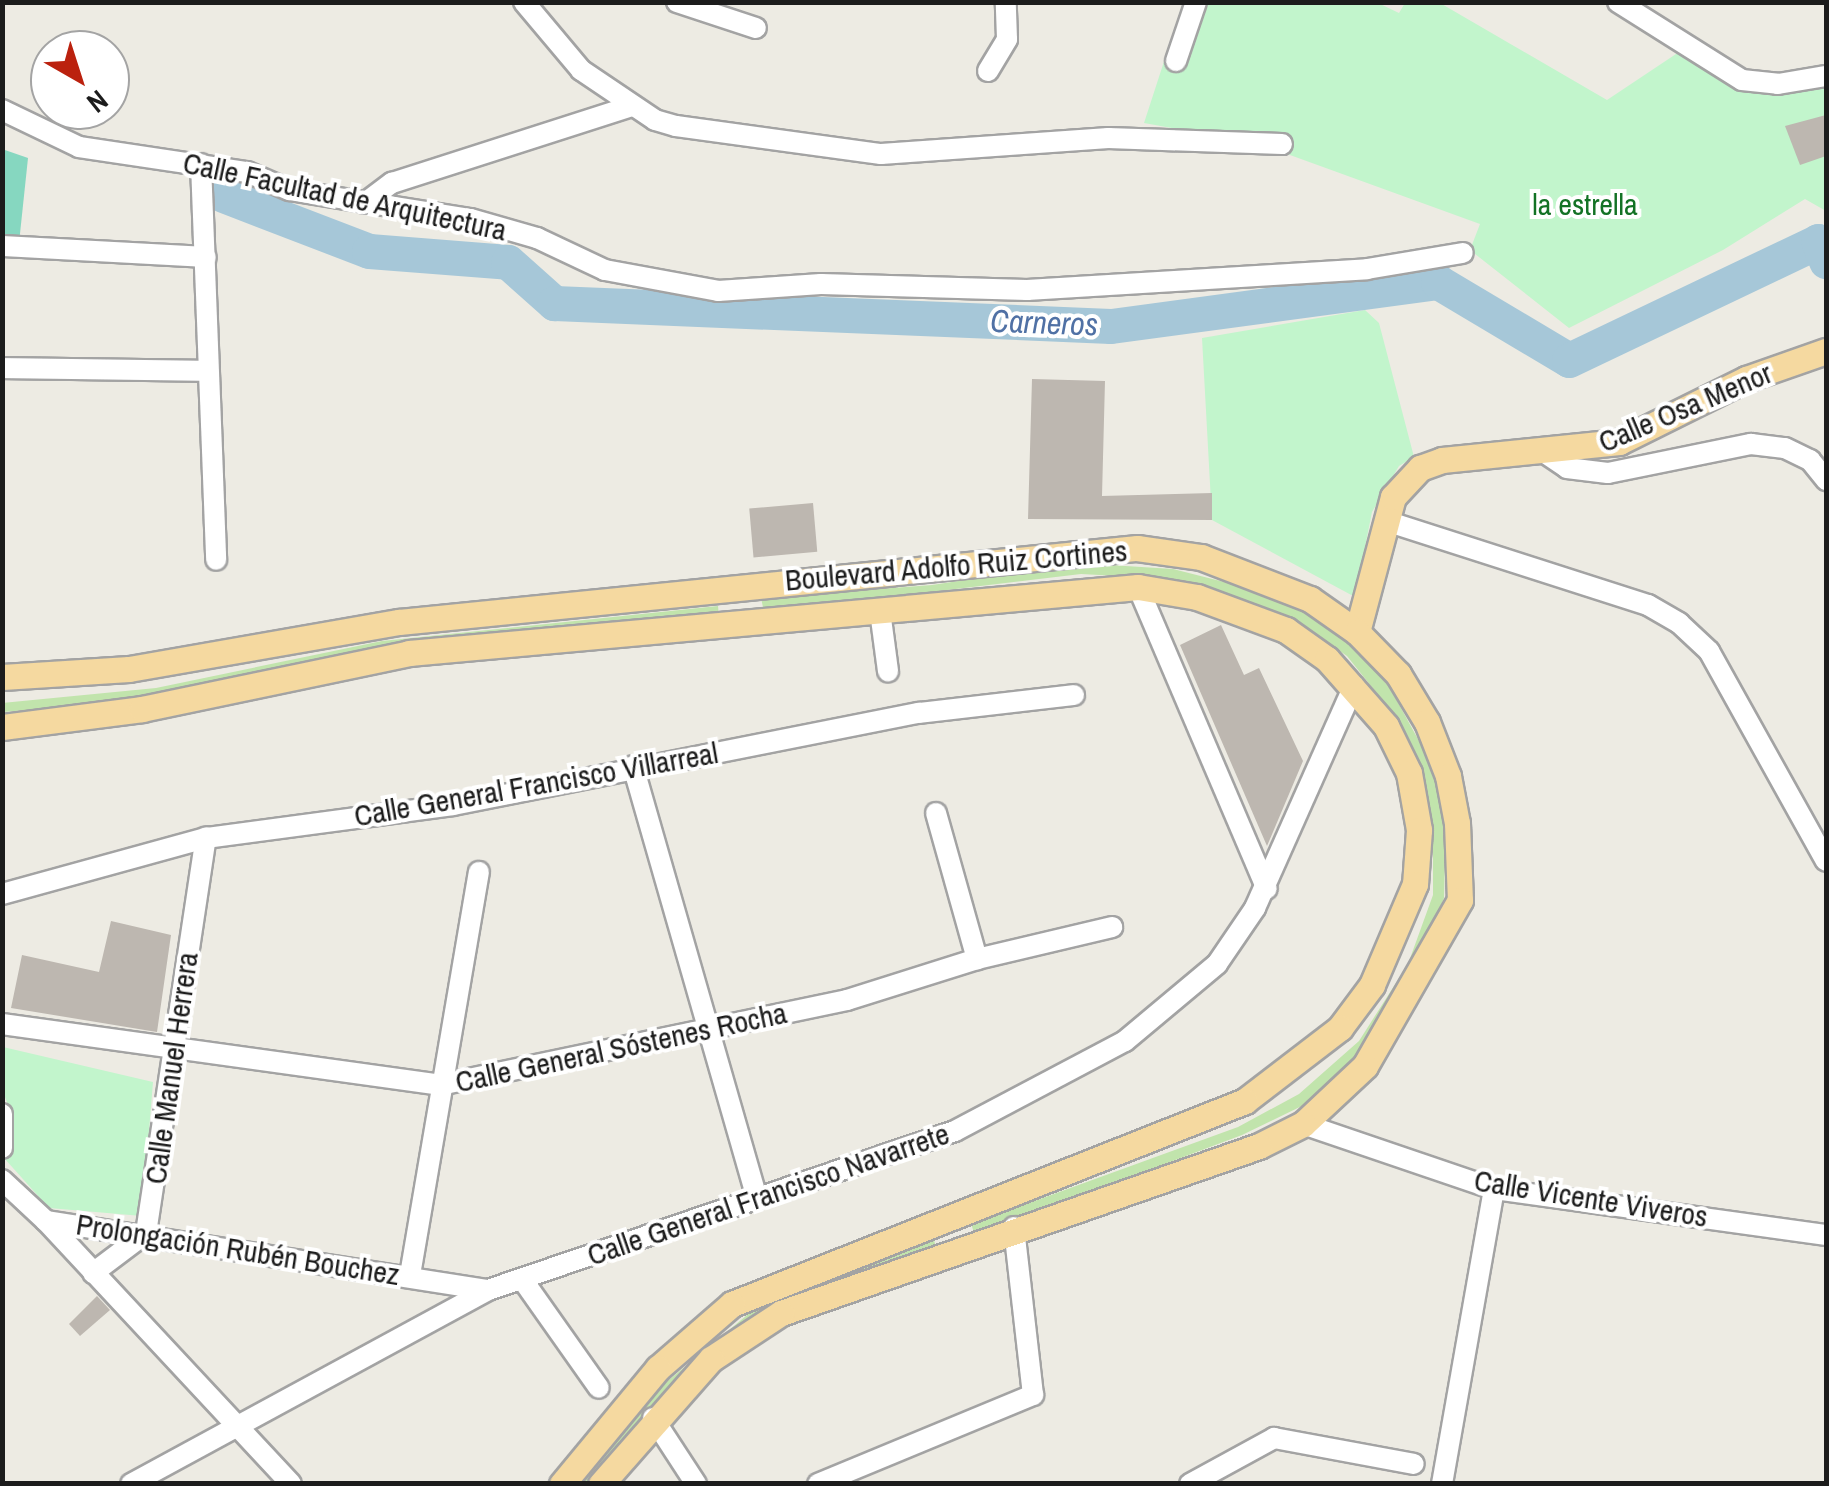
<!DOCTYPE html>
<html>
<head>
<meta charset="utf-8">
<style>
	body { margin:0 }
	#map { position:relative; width:1829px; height:1486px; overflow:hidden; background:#edebe3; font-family:"Archivo Narrow",sans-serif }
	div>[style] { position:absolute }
	.grass>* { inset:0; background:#c1e4ac }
	.park>* { inset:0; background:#c2f5cc }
	.pitch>* { inset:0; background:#86d7c0 }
	.river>* { height:35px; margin:-17.5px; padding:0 17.5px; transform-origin:17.5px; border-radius:17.5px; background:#a6c7d8 }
	.building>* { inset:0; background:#bdb7b0; transform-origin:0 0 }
	.roads { filter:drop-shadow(2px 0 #a3a3a3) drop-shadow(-2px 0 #a3a3a3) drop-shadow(0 2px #a3a3a3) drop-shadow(0 -2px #a3a3a3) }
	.minor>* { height:20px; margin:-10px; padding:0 10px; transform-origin:10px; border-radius:10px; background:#fff }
	.major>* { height:25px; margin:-12.5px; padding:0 12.5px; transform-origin:12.5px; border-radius:12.5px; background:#f5d9a0 }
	span { translate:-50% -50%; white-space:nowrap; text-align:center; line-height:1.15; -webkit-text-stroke:8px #fff; paint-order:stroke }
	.street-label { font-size:30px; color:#1c1c1c }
	.park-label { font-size:30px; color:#137225 }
	.water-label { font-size:32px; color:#5071a5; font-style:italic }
	.frame { position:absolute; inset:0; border:5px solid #1c1c1c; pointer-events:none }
	.north { position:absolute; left:30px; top:30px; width:100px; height:100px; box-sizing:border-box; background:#fff; border:2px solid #a4a4a4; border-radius:50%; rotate:141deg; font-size:28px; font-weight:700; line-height:40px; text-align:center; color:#1c1c1c }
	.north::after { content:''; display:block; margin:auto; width:35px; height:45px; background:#bb210e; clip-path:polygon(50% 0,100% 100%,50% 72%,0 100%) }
</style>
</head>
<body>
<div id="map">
	<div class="grass">
		<i style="clip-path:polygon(1078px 563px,1173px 569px,1240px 586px,1294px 605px,1354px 646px,1390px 688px,1431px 763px,1446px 825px,1444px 898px,1415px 968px,1366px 1047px,1308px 1103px,1242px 1135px,975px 1235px,971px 1224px,1238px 1127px,1299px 1094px,1359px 1041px,1408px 964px,1433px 895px,1433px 826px,1420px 768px,1379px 696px,1347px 656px,1289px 616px,1173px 579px,1081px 574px,764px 612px,761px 598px,932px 585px)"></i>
		<i style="clip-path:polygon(718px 606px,719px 617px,157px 699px,3px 712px,2px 703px,156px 688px,382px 641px)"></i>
		<i style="clip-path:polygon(933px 1237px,936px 1247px,726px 1340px,654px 1405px,591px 1483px,579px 1484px,646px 1399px,764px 1301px)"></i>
	</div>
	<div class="park">
		<i style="clip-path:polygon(1376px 2px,1399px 13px,1405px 3px,1440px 3px,1607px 100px,1679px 52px,1736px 88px,1826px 76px,1826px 211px,1805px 199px,1723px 250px,1569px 328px,1470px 250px,1480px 224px,1260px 144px,1144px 123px,1183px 3px)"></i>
		<i style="clip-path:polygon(1365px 310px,1379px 323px,1414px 457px,1399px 466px,1372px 512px,1355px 597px,1212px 520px,1202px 338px)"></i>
		<i style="clip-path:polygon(3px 1047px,153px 1082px,142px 1216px,49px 1208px,4px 1158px,14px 1120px,3px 1092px)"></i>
	</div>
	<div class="pitch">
		<i style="clip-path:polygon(2px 149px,28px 158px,19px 243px,3px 239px)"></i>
	</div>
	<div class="river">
		<i style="left:223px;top:195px;width:156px;rotate:21deg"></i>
		<i style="left:369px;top:251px;width:139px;rotate:4.5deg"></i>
		<i style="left:508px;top:262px;width:62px;rotate:41.7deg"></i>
		<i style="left:554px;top:303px;width:557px;rotate:2.36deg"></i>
		<i style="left:1111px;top:326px;width:330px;rotate:-7.7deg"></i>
		<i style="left:1438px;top:282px;width:152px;rotate:30.8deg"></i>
		<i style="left:1569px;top:360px;width:276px;rotate:-25.5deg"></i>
		<i style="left:1818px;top:241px;width:22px;rotate:68deg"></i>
	</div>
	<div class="building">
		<i style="clip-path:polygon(1826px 115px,1826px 156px,1800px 165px,1785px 126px)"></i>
		<i style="clip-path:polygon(1032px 379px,1105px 381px,1102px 496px,1212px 493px,1212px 520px,1028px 519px)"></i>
		<i style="left:813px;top:503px;width:49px;height:64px;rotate:85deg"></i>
		<i style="clip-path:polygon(1221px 625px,1244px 675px,1259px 668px,1303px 761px,1267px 846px,1180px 645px)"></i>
		<i style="clip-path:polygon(111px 921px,171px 935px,157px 1032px,11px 1008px,22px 955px,99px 972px)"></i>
		<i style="clip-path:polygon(97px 1296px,110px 1310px,80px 1336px,69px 1324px)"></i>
	</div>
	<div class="roads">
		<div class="minor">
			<i style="left:524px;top:2px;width:89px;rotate:50deg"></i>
			<i style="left:581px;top:70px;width:89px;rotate:34deg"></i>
			<i style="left:655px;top:120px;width:22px;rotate:16deg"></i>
			<i style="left:676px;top:126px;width:207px;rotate:7.8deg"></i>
			<i style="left:881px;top:154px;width:228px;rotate:-4deg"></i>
			<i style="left:1108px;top:138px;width:174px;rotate:2deg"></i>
			<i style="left:677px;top:2px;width:83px;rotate:18.2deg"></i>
			<i style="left:1618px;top:2px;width:146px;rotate:32.2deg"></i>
			<i style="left:1742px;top:80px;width:36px;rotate:6deg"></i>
			<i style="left:1778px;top:84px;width:49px;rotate:-9.5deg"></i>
			<i style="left:1176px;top:61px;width:62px;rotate:-71.3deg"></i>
			<i style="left:988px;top:71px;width:37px;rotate:-59deg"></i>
			<i style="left:1007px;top:39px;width:37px;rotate:-92deg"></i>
			<i style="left:2px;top:110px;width:85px;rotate:25.7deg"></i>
			<i style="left:79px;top:147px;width:170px;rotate:8.5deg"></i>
			<i style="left:247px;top:172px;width:46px;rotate:23.2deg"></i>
			<i style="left:289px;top:190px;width:184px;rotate:9.1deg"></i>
			<i style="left:471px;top:219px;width:69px;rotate:16.1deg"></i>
			<i style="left:537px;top:238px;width:75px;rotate:25.2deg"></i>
			<i style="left:605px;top:270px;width:115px;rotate:10.5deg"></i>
			<i style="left:718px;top:291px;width:103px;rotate:-3.9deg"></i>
			<i style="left:821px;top:284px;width:206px;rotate:1.7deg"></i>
			<i style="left:1027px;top:290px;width:341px;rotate:-3.5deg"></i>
			<i style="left:1367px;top:269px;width:97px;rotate:-9.5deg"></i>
			<i style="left:201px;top:164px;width:396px;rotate:87.8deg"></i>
			<i style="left:365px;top:203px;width:34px;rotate:-37deg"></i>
			<i style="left:392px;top:183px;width:252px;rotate:-17.8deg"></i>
			<i style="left:2px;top:246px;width:204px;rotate:3.1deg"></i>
			<i style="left:2px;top:368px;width:206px;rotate:0.8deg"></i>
			<i style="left:1542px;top:451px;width:30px;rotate:34deg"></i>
			<i style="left:1567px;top:468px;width:41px;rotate:7deg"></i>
			<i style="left:1608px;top:473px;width:146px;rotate:-11.5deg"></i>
			<i style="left:1751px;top:444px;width:34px;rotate:7deg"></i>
			<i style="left:1785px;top:448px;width:28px;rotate:26deg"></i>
			<i style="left:1810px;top:460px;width:26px;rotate:51deg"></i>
			<i style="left:1386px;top:521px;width:275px;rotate:17.8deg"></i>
			<i style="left:1648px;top:605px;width:36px;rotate:30deg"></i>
			<i style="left:1679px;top:623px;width:41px;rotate:43deg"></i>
			<i style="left:1709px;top:651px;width:240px;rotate:60.9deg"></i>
			<i style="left:1138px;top:587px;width:328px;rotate:66.9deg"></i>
			<i style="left:880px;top:611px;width:61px;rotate:82.4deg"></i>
			<i style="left:633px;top:766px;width:446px;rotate:74deg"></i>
			<i style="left:936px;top:813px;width:152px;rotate:74.3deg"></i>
			<i style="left:2px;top:894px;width:212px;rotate:-15.4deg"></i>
			<i style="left:206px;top:838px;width:249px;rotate:-7.6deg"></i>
			<i style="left:453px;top:805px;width:475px;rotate:-11.2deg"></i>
			<i style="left:919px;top:713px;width:156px;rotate:-6.6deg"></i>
			<i style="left:2px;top:1024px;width:442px;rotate:7.9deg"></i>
			<i style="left:440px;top:1085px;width:416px;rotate:-11.8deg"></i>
			<i style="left:847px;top:1000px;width:136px;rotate:-17.5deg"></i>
			<i style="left:977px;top:959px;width:139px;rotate:-13.3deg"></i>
			<i style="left:2px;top:1114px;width:34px;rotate:90deg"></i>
			<i style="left:1303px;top:1124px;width:202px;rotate:18.8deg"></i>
			<i style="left:1494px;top:1189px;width:335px;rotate:7.9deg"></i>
			<i style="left:2px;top:1180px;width:60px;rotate:43deg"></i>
			<i style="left:46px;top:1221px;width:447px;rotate:8.9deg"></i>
			<i style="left:46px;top:1221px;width:359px;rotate:47deg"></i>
			<i style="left:93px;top:1273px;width:66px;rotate:-37deg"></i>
			<i style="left:146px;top:1233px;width:400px;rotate:-81.4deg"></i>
			<i style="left:410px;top:1275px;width:409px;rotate:-80.3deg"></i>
			<i style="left:522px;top:1279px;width:133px;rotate:54.8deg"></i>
			<i style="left:653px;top:1418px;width:79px;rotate:56.9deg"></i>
			<i style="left:131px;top:1484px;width:406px;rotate:-28.5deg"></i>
			<i style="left:488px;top:1290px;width:493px;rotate:-18.8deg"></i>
			<i style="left:955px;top:1131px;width:192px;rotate:-27.9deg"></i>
			<i style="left:1125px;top:1041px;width:120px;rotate:-39.9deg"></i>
			<i style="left:1217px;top:964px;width:68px;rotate:-55.8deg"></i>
			<i style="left:1255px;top:908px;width:243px;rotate:-66deg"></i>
			<i style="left:818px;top:1484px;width:233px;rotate:-22.5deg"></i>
			<i style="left:1033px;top:1395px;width:169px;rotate:-96.5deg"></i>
			<i style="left:1190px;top:1484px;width:96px;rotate:-28.7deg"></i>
			<i style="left:1274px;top:1438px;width:142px;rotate:10.5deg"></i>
			<i style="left:1442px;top:1484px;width:300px;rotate:-80deg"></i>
		</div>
		<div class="major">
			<i style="left:1357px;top:632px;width:140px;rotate:-75.1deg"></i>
			<i style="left:1393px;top:497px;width:40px;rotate:-47deg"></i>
			<i style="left:1420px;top:468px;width:23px;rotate:-20deg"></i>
			<i style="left:1442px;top:460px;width:178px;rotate:-5.8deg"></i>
			<i style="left:1619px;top:442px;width:142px;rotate:-26.4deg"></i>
			<i style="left:1746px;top:379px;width:85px;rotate:-19.3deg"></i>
			<i style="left:2px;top:677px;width:127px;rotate:-3.6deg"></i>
			<i style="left:129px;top:669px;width:274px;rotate:-9.9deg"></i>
			<i style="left:399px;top:622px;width:742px;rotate:-5.73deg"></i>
			<i style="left:1137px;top:548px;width:65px;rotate:8deg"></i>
			<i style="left:1201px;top:557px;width:117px;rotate:21.1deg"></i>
			<i style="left:1310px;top:599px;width:57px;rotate:35.1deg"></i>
			<i style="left:1357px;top:632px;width:59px;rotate:45.7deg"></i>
			<i style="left:1398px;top:674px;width:56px;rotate:58.9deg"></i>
			<i style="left:1427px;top:722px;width:58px;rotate:68.7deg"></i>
			<i style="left:1448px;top:776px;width:48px;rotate:79.2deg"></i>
			<i style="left:1457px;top:823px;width:77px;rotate:87.8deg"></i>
			<i style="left:1460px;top:900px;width:191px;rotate:119.8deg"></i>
			<i style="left:1365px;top:1066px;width:85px;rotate:136.9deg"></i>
			<i style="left:1303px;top:1124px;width:49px;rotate:153.4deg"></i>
			<i style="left:1259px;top:1146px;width:506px;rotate:160.74deg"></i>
			<i style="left:781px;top:1313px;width:84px;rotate:146.7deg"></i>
			<i style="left:711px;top:1359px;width:167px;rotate:131.3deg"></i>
			<i style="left:2px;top:727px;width:141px;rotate:-7.3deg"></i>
			<i style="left:142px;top:709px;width:273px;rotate:-11.8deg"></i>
			<i style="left:409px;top:653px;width:732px;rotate:-5.17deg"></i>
			<i style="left:1138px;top:587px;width:60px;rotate:9.6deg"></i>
			<i style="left:1197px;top:597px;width:95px;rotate:20.3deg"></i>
			<i style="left:1286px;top:630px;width:50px;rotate:35.3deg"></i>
			<i style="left:1327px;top:659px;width:89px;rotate:48.6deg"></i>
			<i style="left:1386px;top:726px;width:52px;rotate:63.9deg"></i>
			<i style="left:1409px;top:773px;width:58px;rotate:80deg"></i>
			<i style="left:1419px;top:830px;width:54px;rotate:94.2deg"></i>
			<i style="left:1415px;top:884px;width:110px;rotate:113.1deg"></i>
			<i style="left:1372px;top:985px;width:54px;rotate:126.7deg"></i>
			<i style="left:1340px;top:1028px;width:120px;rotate:142.5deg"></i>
			<i style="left:1245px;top:1101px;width:552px;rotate:158.41deg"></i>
			<i style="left:732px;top:1304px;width:98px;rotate:139.1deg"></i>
			<i style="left:658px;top:1368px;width:151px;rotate:129.6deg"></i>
		</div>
	</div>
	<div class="street-label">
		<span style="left:345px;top:196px;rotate:12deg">Calle Facultad de Arquitectura</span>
		<span style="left:1685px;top:407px;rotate:-23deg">Calle Osa Menor</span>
		<span style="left:956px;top:565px;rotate:-5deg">Boulevard Adolfo Ruiz Cortines</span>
		<span style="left:536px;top:784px;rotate:-10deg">Calle General Francisco Villarreal</span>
		<span style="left:621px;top:1047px;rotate:-12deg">Calle General Sóstenes Rocha</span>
		<span style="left:171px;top:1068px;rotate:-82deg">Calle Manuel Herrera</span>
		<span style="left:768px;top:1194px;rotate:-19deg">Calle General Francisco Navarrete</span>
		<span style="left:1591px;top:1198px;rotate:9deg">Calle Vicente Viveros</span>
		<span style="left:238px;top:1249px;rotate:9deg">Prolongación Rubén Bouchez</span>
	</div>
	<div class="park-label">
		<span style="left:1585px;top:204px">la estrella</span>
	</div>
	<div class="water-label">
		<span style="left:1044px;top:323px;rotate:2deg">Carneros</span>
	</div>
	<div class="frame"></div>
	<div class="north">N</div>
</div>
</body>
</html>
